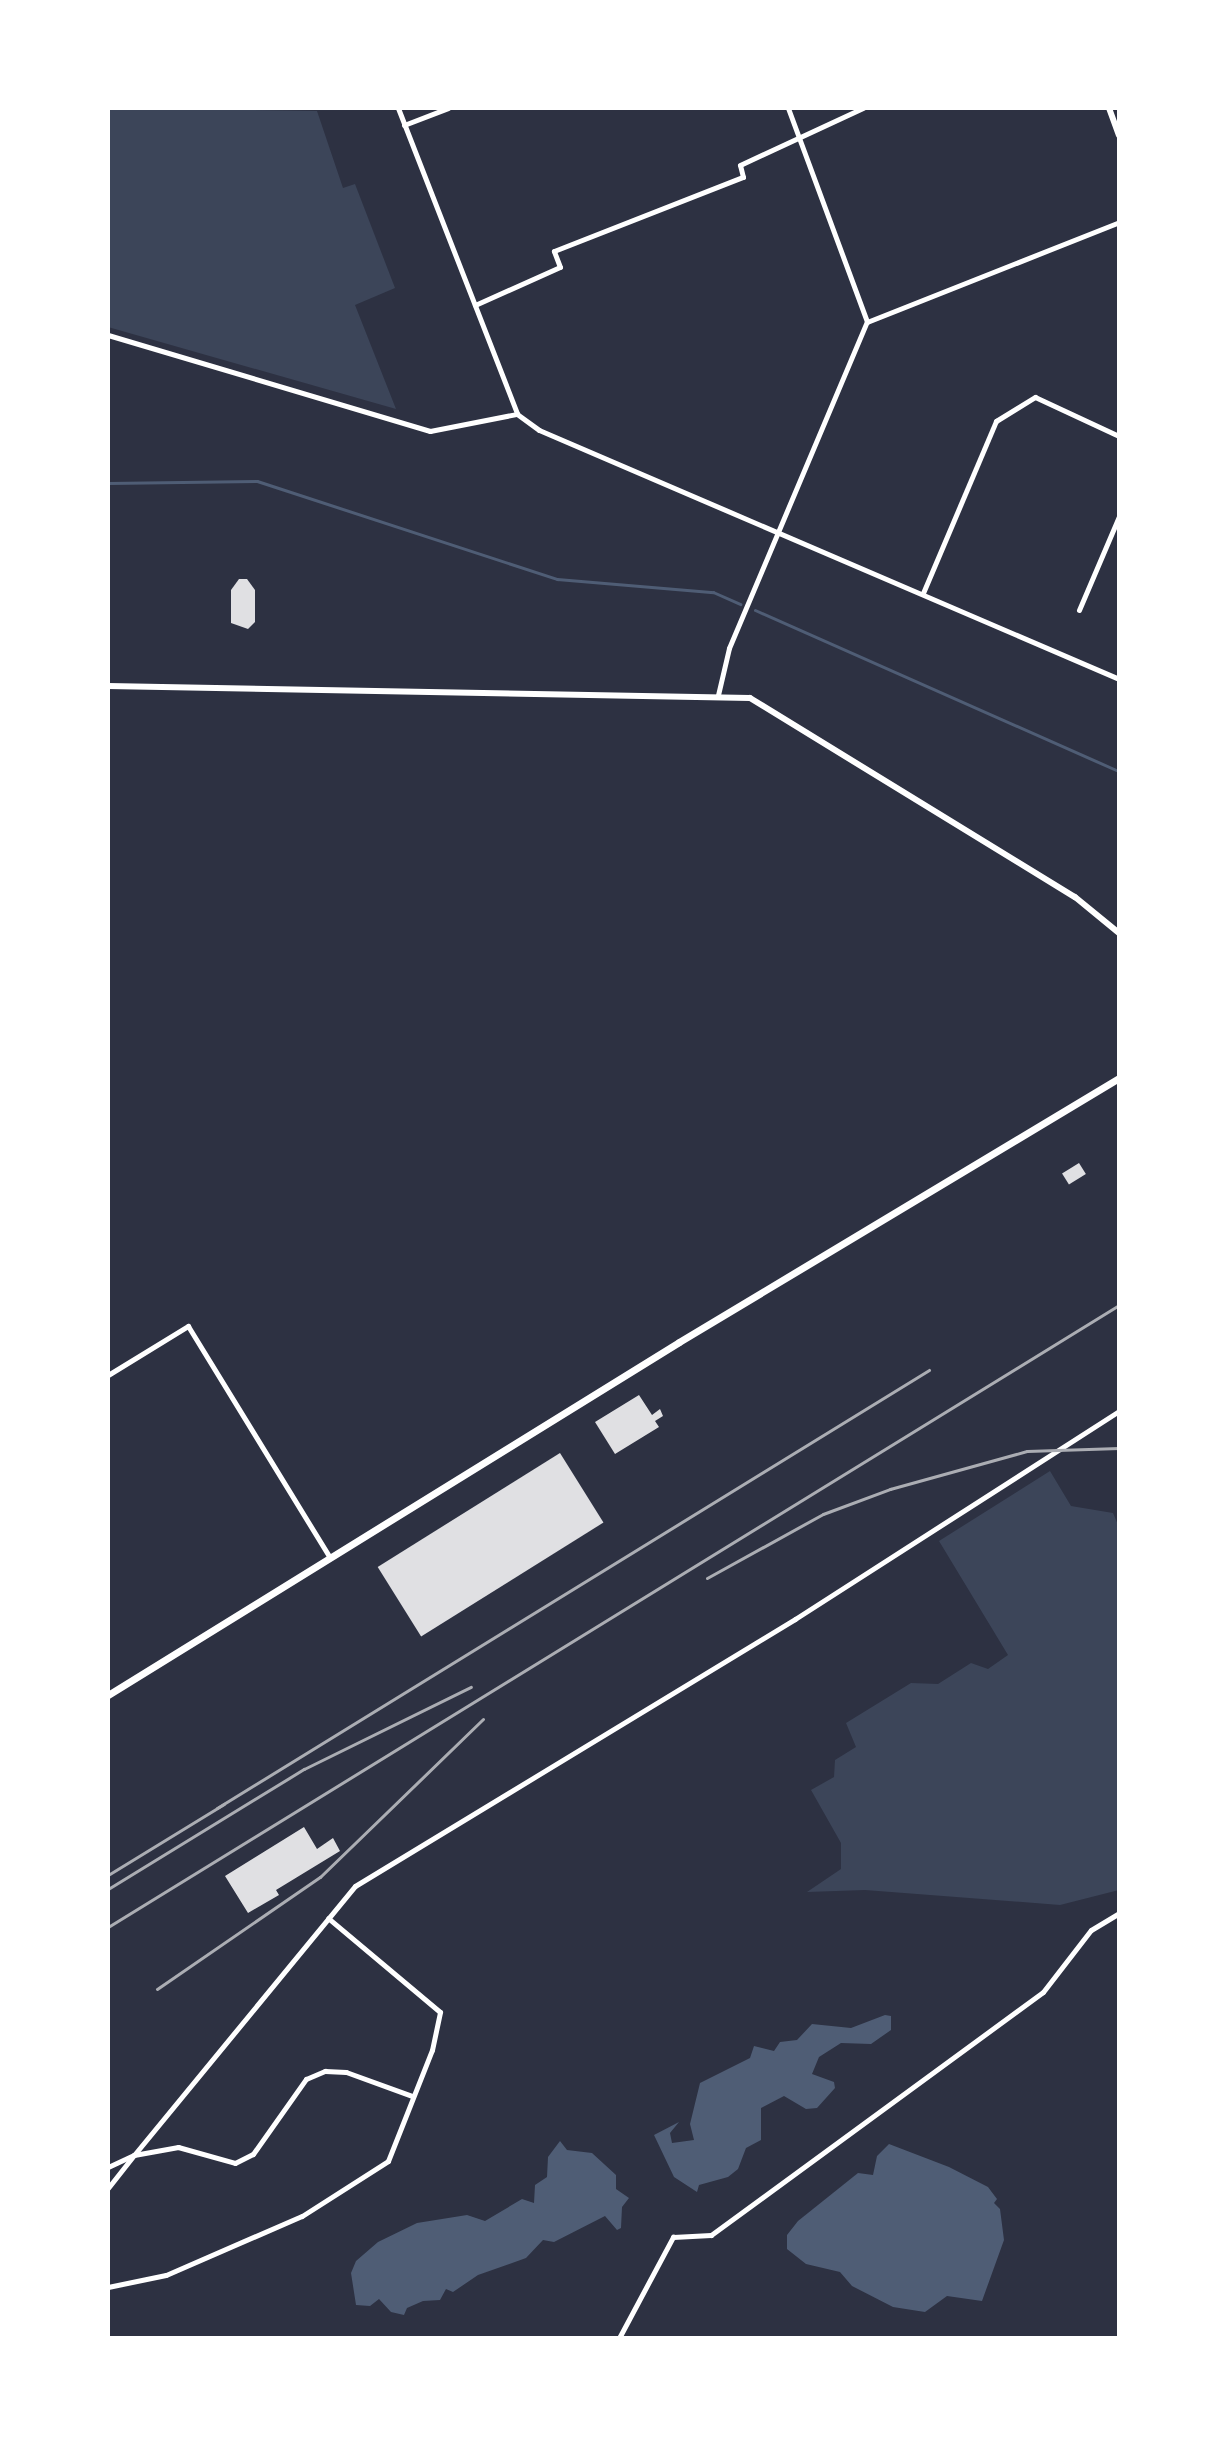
<!DOCTYPE html>
<html>
<head>
<meta charset="utf-8">
<style>
	body { margin:0 }
	#map { position:relative; width:1227px; height:2446px; overflow:hidden; background:#2d3142; font-family:"Fira Sans Condensed",sans-serif }
	div>[style] { position:absolute }
	.green>* { inset:0; background:#3c4559 }
	.water>* { inset:0; background:#4f5d75 }
	.stream>* { height:3px; margin:-1.5px; padding:0 1.5px; transform-origin:1.5px; border-radius:1.5px; background:#4f5d75 }
	.building>* { inset:0; background:#e0e0e3; transform-origin:0 0 }
	.minor>* { height:5px; margin:-2.5px; padding:0 2.5px; transform-origin:2.5px; border-radius:2.5px; background:#fff }
	.tertiary>* { height:6px; margin:-3px; padding:0 3px; transform-origin:3px; border-radius:3px; background:#fff }
	.primary>* { height:7px; margin:-3.5px; padding:0 3.5px; transform-origin:3.5px; border-radius:3.5px; background:#fff }
	.rail>* { height:3px; margin:-1.5px; padding:0 1.5px; transform-origin:1.5px; border-radius:1.5px; background:#abadb3 }
	span { translate:-50% -50%; white-space:nowrap; text-align:center; line-height:1.15; -webkit-text-stroke:8px #fff; paint-order:stroke }
	.frame { position:absolute; inset:0; border:110px solid #fff; pointer-events:none }
</style>
</head>
<body>
<div id="map">
	<div class="green">
		<i style="clip-path:polygon(108px 108px,317px 111px,343px 188px,355px 184px,395px 288px,355px 305px,396px 409px,108px 327px)"></i>
		<i style="clip-path:polygon(1050px 1471px,1071px 1506px,1113px 1513px,1119px 1527px,1119px 1890px,1060px 1905px,865px 1890px,807px 1892px,841px 1869px,841px 1843px,811px 1790px,834px 1777px,835px 1760px,856px 1747px,846px 1723px,911px 1683px,938px 1684px,971px 1663px,988px 1669px,1008px 1655px,939px 1541px)"></i>
	</div>
	<div class="water">
		<i style="clip-path:polygon(885px 2015px,891px 2016px,891px 2030px,871px 2044px,841px 2043px,819px 2057px,812px 2074px,834px 2082px,835px 2088px,817px 2108px,806px 2109px,784px 2096px,761px 2108px,761px 2140px,746px 2148px,738px 2169px,728px 2177px,699px 2185px,697px 2192px,674px 2177px,654px 2135px,679px 2122px,670px 2133px,672px 2143px,694px 2140px,690px 2124px,700px 2083px,750px 2058px,754px 2046px,774px 2051px,780px 2042px,797px 2040px,812px 2024px,851px 2028px)"></i>
		<i style="clip-path:polygon(560px 2141px,567px 2150px,592px 2153px,616px 2175px,616px 2189px,629px 2198px,622px 2207px,621px 2228px,617px 2230px,605px 2216px,554px 2242px,543px 2240px,526px 2258px,478px 2275px,453px 2292px,446px 2289px,440px 2300px,423px 2301px,407px 2308px,404px 2315px,391px 2312px,379px 2299px,370px 2306px,356px 2305px,351px 2273px,356px 2261px,378px 2242px,417px 2223px,467px 2215px,485px 2221px,522px 2199px,534px 2203px,535px 2185px,547px 2177px,548px 2157px)"></i>
		<i style="clip-path:polygon(889px 2144px,949px 2167px,988px 2187px,997px 2199px,994px 2203px,1000px 2209px,1004px 2240px,982px 2301px,947px 2296px,925px 2312px,893px 2307px,852px 2286px,840px 2272px,806px 2264px,787px 2249px,787px 2235px,798px 2221px,858px 2173px,873px 2175px,877px 2156px)"></i>
	</div>
	<div class="stream">
		<i style="left:108px;top:483px;width:149px;rotate:-0.8deg"></i>
		<i style="left:257px;top:481px;width:316px;rotate:18.1deg"></i>
		<i style="left:557px;top:579px;width:157px;rotate:4.8deg"></i>
		<i style="left:713px;top:592px;width:30px;rotate:24deg"></i>
		<i style="left:755px;top:610px;width:398px;rotate:23.9deg"></i>
	</div>
	<div class="building">
		<i style="clip-path:polygon(239px 579px,247px 579px,255px 590px,255px 622px,248px 629px,231px 623px,231px 590px)"></i>
		<i style="left:1079px;top:1163px;width:13px;height:20px;rotate:58deg"></i>
		<i style="clip-path:polygon(639px 1395px,652px 1415px,660px 1409px,663px 1416px,655px 1421px,659px 1427px,615px 1454px,595px 1422px)"></i>
		<i style="left:560px;top:1453px;width:82px;height:215px;rotate:58deg"></i>
		<i style="clip-path:polygon(304px 1827px,317px 1849px,333px 1838px,340px 1851px,276px 1890px,279px 1895px,248px 1913px,225px 1876px)"></i>
	</div>
	<div class="minor">
		<i style="left:398px;top:108px;width:328px;rotate:68.7deg"></i>
		<i style="left:517px;top:414px;width:27px;rotate:36deg"></i>
		<i style="left:539px;top:430px;width:631px;rotate:23.23deg"></i>
		<i style="left:788px;top:108px;width:228px;rotate:69.7deg"></i>
		<i style="left:404px;top:125px;width:47px;rotate:-21.1deg"></i>
		<i style="left:475px;top:305px;width:93px;rotate:-24.1deg"></i>
		<i style="left:560px;top:267px;width:17px;rotate:-111deg"></i>
		<i style="left:554px;top:251px;width:203px;rotate:-21.4deg"></i>
		<i style="left:743px;top:177px;width:12px;rotate:-104deg"></i>
		<i style="left:740px;top:165px;width:136px;rotate:-24.9deg"></i>
		<i style="left:108px;top:335px;width:336px;rotate:16.6deg"></i>
		<i style="left:430px;top:431px;width:89px;rotate:-11.1deg"></i>
		<i style="left:923px;top:593px;width:187px;rotate:-67deg"></i>
		<i style="left:996px;top:421px;width:46px;rotate:-31.6deg"></i>
		<i style="left:1035px;top:397px;width:93px;rotate:24.9deg"></i>
		<i style="left:1079px;top:610px;width:102px;rotate:-66.9deg"></i>
		<i style="left:718px;top:695px;width:48px;rotate:-76.8deg"></i>
		<i style="left:729px;top:648px;width:354px;rotate:-67.1deg"></i>
		<i style="left:867px;top:322px;width:271px;rotate:-21.6deg"></i>
		<i style="left:108px;top:1375px;width:94px;rotate:-31.5deg"></i>
		<i style="left:188px;top:1326px;width:272px;rotate:58.5deg"></i>
		<i style="left:108px;top:2167px;width:29px;rotate:-25deg"></i>
		<i style="left:134px;top:2155px;width:348px;rotate:-50.6deg"></i>
		<i style="left:355px;top:1886px;width:515px;rotate:-31.25deg"></i>
		<i style="left:795px;top:1619px;width:385px;rotate:-32.7deg"></i>
		<i style="left:108px;top:2188px;width:42px;rotate:-51.8deg"></i>
		<i style="left:134px;top:2155px;width:45px;rotate:-10.3deg"></i>
		<i style="left:178px;top:2147px;width:59px;rotate:15.7deg"></i>
		<i style="left:235px;top:2163px;width:20px;rotate:-27deg"></i>
		<i style="left:253px;top:2154px;width:92px;rotate:-54.8deg"></i>
		<i style="left:306px;top:2079px;width:21px;rotate:-23deg"></i>
		<i style="left:325px;top:2071px;width:21px;rotate:3deg"></i>
		<i style="left:346px;top:2072px;width:70px;rotate:20deg"></i>
		<i style="left:108px;top:2287px;width:59px;rotate:-11.7deg"></i>
		<i style="left:166px;top:2275px;width:148px;rotate:-23.5deg"></i>
		<i style="left:302px;top:2216px;width:102px;rotate:-32.6deg"></i>
		<i style="left:388px;top:2161px;width:119px;rotate:-68.4deg"></i>
		<i style="left:432px;top:2050px;width:39px;rotate:-78deg"></i>
		<i style="left:440px;top:2012px;width:146px;rotate:-140deg"></i>
		<i style="left:619px;top:2338px;width:115px;rotate:-61.9deg"></i>
		<i style="left:673px;top:2237px;width:38px;rotate:-3deg"></i>
		<i style="left:711px;top:2235px;width:411px;rotate:-36.2deg"></i>
		<i style="left:1043px;top:1992px;width:78px;rotate:-52.3deg"></i>
		<i style="left:1091px;top:1930px;width:33px;rotate:-31deg"></i>
	</div>
	<div class="tertiary">
		<i style="left:1109px;top:108px;width:29px;rotate:70deg"></i>
		<i style="left:108px;top:686px;width:642px;rotate:1.07deg"></i>
		<i style="left:750px;top:698px;width:381px;rotate:31.5deg"></i>
		<i style="left:1075px;top:897px;width:57px;rotate:39.3deg"></i>
	</div>
	<div class="primary">
		<i style="left:108px;top:1695px;width:671px;rotate:-31.72deg"></i>
		<i style="left:679px;top:1342px;width:513px;rotate:-30.96deg"></i>
	</div>
	<div class="rail">
		<i style="left:707px;top:1578px;width:132px;rotate:-28.9deg"></i>
		<i style="left:823px;top:1514px;width:72px;rotate:-20.5deg"></i>
		<i style="left:890px;top:1489px;width:142px;rotate:-15.5deg"></i>
		<i style="left:1027px;top:1451px;width:92px;rotate:-1.9deg"></i>
		<i style="left:217px;top:1808px;width:836px;rotate:-31.6deg"></i>
		<i style="left:108px;top:1875px;width:136px;rotate:-31.5deg"></i>
		<i style="left:108px;top:1889px;width:230px;rotate:-31.5deg"></i>
		<i style="left:304px;top:1769px;width:186px;rotate:-26.2deg"></i>
		<i style="left:108px;top:1927px;width:1187px;rotate:-31.6deg"></i>
		<i style="left:157px;top:1989px;width:198px;rotate:-34.5deg"></i>
		<i style="left:320px;top:1877px;width:227px;rotate:-44.1deg"></i>
	</div>
	<div class="frame"></div>
</div>
</body>
</html>
